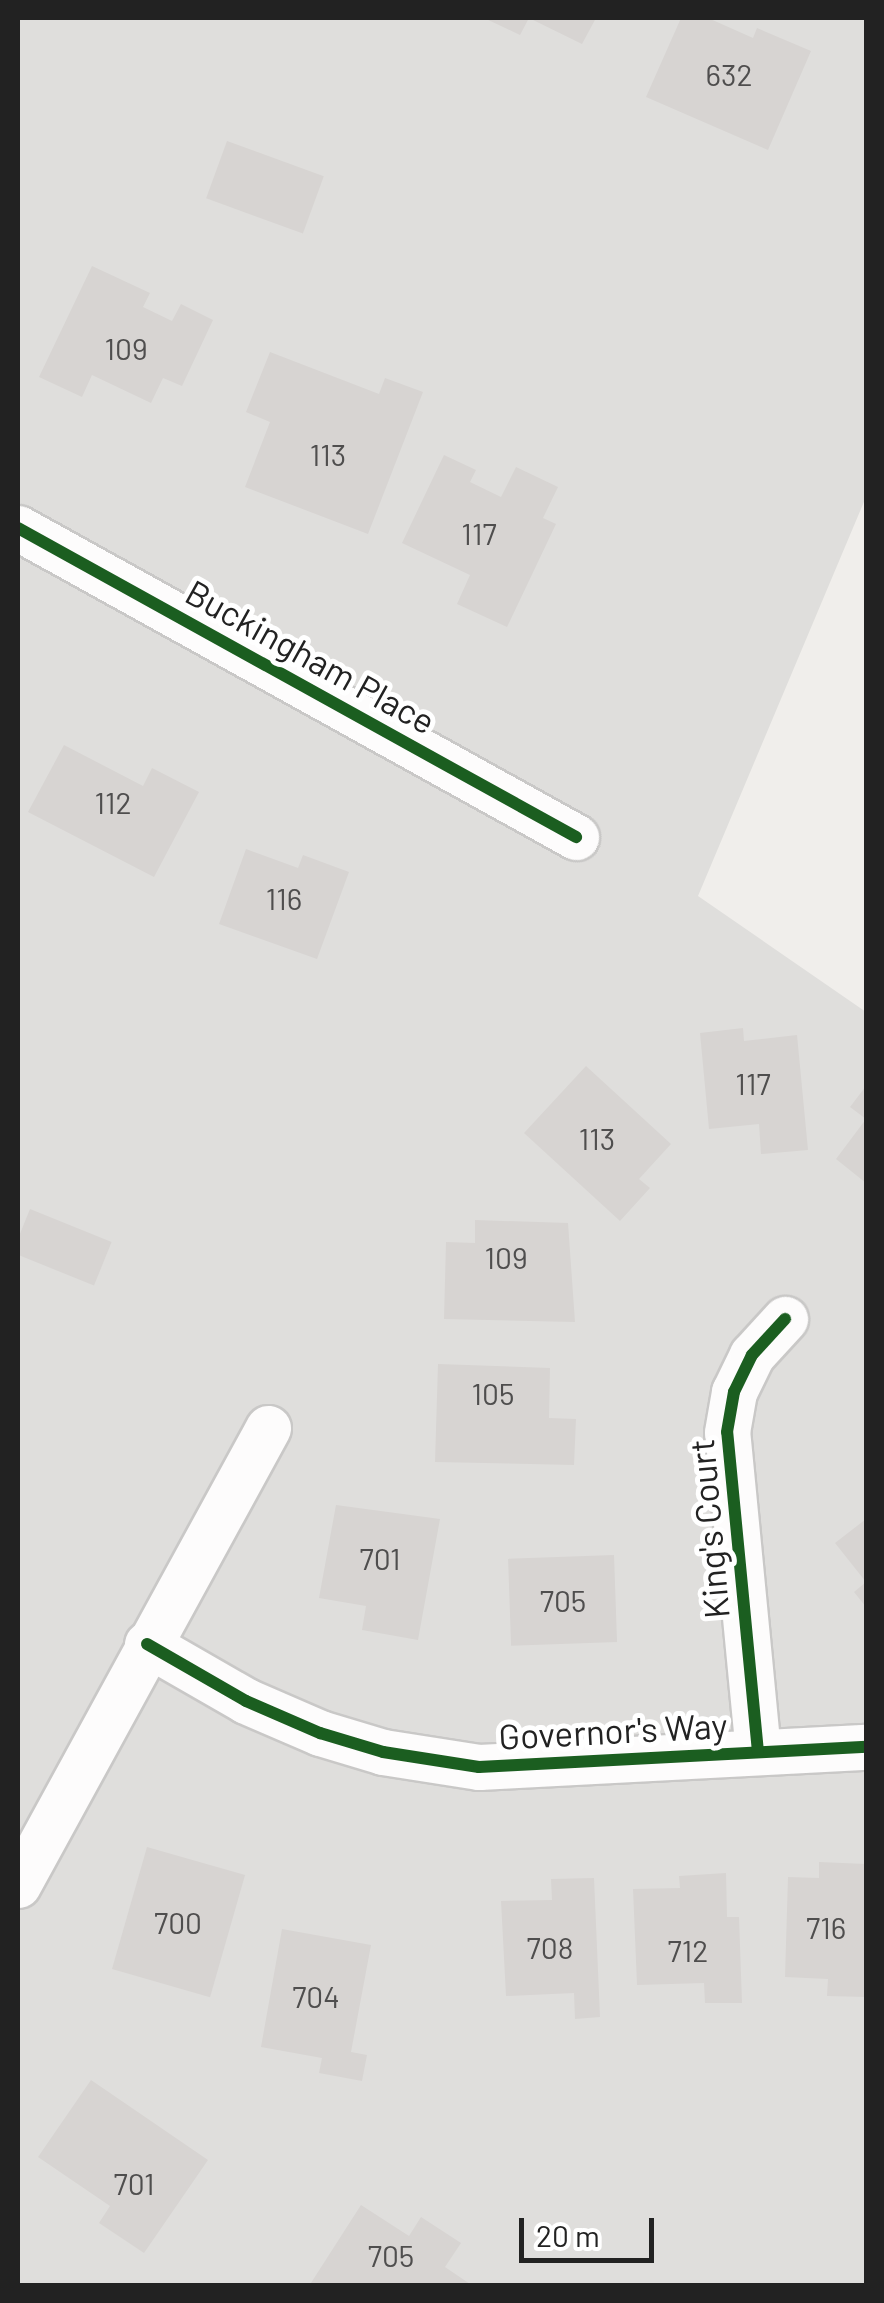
<!DOCTYPE html>
<html>
<head>
<meta charset="utf-8">
<style>
	body { margin:0 }
	#map { position:relative; width:884px; height:2303px; overflow:hidden; background:#f0eeeb; font-family:Barlow,sans-serif }
	div>[style] { position:absolute }
	.residential>* { inset:0; background:#dfdedc }
	.building>* { inset:0; background:#d7d4d2; transform-origin:0 0 }
	.roads { filter:drop-shadow(2px 0 #c9c8c7) drop-shadow(-2px 0 #c9c8c7) drop-shadow(0 2px #c9c8c7) drop-shadow(0 -2px #c9c8c7) }
	.street>* { height:45px; margin:-22.5px; padding:0 22.5px; transform-origin:22.5px; border-radius:22.5px; background:#fdfcfc }
	.cycleway>* { height:12px; margin:-6px; padding:0 6px; transform-origin:6px; border-radius:6px; background:#1b5e20 }
	span { translate:-50% -50%; white-space:nowrap; text-align:center; line-height:1.15; -webkit-text-stroke:10px #fff; paint-order:stroke }
	.number-label { font-size:30px; color:#4f4e4e }
	.number-label span { -webkit-text-stroke-width:0 }
	.street-label { font-size:35px; color:#222 }
	.frame { position:absolute; inset:0; border:20px solid #222; pointer-events:none }
	.scale { position:absolute; left:519px; top:2218px; width:135px; height:45px; box-sizing:border-box; border:5px solid #222; border-top:0; padding-left:12px; font-size:30px; line-height:35px; white-space:nowrap; color:#222; -webkit-text-stroke:8px #fff; paint-order:stroke }
</style>
</head>
<body>
<div id="map">
	<div class="residential">
		<i style="clip-path:polygon(18px 18px,866px 18px,866px 497px,698px 896px,866px 1012px,866px 2285px,18px 2285px)"></i>
	</div>
	<div class="building">
		<i style="clip-path:polygon(484px 18px,596px 18px,582px 44px,529px 18px,520px 35px)"></i>
		<i style="clip-path:polygon(681px 18px,708px 18px,753px 38px,757px 28px,811px 51px,768px 150px,646px 97px)"></i>
		<i style="left:227px;top:141px;width:103px;height:61px;rotate:20deg"></i>
		<i style="clip-path:polygon(92px 266px,150px 293px,143px 307px,172px 321px,181px 304px,213px 320px,182px 386px,163px 378px,151px 403px,92px 375px,82px 397px,39px 377px)"></i>
		<i style="clip-path:polygon(270px 352px,379px 394px,385px 378px,423px 392px,368px 534px,245px 487px,270px 422px,246px 412px)"></i>
		<i style="clip-path:polygon(444px 455px,476px 470px,470px 482px,501px 497px,516px 467px,558px 487px,543px 518px,556px 524px,507px 627px,457px 604px,470px 575px,402px 543px)"></i>
		<i style="clip-path:polygon(64px 745px,143px 786px,152px 768px,199px 792px,154px 877px,28px 812px)"></i>
		<i style="clip-path:polygon(246px 849px,298px 868px,303px 855px,349px 872px,317px 959px,219px 924px)"></i>
		<i style="clip-path:polygon(743px 1028px,744px 1041px,797px 1035px,808px 1150px,761px 1154px,759px 1124px,709px 1129px,700px 1033px)"></i>
		<i style="clip-path:polygon(586px 1066px,671px 1144px,639px 1179px,650px 1188px,620px 1221px,524px 1133px)"></i>
		<i style="clip-path:polygon(866px 1086px,866px 1183px,836px 1159px,866px 1119px,850px 1107px)"></i>
		<i style="left:30px;top:1209px;width:88px;height:47px;rotate:22deg"></i>
		<i style="clip-path:polygon(475px 1220px,568px 1223px,575px 1322px,444px 1319px,446px 1242px,475px 1243px)"></i>
		<i style="clip-path:polygon(438px 1364px,550px 1368px,549px 1418px,576px 1419px,574px 1465px,435px 1462px)"></i>
		<i style="clip-path:polygon(336px 1505px,440px 1519px,418px 1640px,362px 1630px,366px 1606px,319px 1598px)"></i>
		<i style="clip-path:polygon(866px 1519px,866px 1607px,854px 1592px,866px 1582px,835px 1543px)"></i>
		<i style="left:614px;top:1555px;width:87px;height:106px;rotate:88deg"></i>
		<i style="left:147px;top:1847px;width:102px;height:127px;rotate:16deg"></i>
		<i style="clip-path:polygon(819px 1862px,866px 1864px,866px 1997px,827px 1996px,828px 1979px,785px 1977px,788px 1877px,819px 1878px)"></i>
		<i style="clip-path:polygon(726px 1873px,727px 1917px,739px 1917px,742px 2003px,705px 2003px,704px 1983px,637px 1985px,633px 1889px,680px 1888px,679px 1876px)"></i>
		<i style="clip-path:polygon(594px 1878px,600px 2017px,575px 2019px,574px 1993px,506px 1996px,501px 1901px,552px 1900px,551px 1879px)"></i>
		<i style="clip-path:polygon(282px 1929px,371px 1945px,351px 2052px,367px 2055px,362px 2081px,319px 2073px,322px 2058px,261px 2047px)"></i>
		<i style="clip-path:polygon(91px 2080px,208px 2160px,144px 2253px,99px 2223px,110px 2206px,38px 2157px)"></i>
		<i style="clip-path:polygon(361px 2205px,409px 2236px,421px 2217px,461px 2243px,445px 2267px,473px 2286px,309px 2286px)"></i>
	</div>
	<div class="roads">
		<div class="street">
			<i style="left:18px;top:528px;width:638px;rotate:28.98deg"></i>
			<i style="left:147px;top:1644px;width:114px;rotate:29.9deg"></i>
			<i style="left:246px;top:1701px;width:81px;rotate:23.4deg"></i>
			<i style="left:320px;top:1733px;width:66px;rotate:16.8deg"></i>
			<i style="left:383px;top:1752px;width:97px;rotate:8.9deg"></i>
			<i style="left:479px;top:1767px;width:388px;rotate:-3deg"></i>
			<i style="left:758px;top:1752px;width:321px;rotate:-95.5deg"></i>
			<i style="left:727px;top:1432px;width:41px;rotate:-80.1deg"></i>
			<i style="left:734px;top:1392px;width:41px;rotate:-64.1deg"></i>
			<i style="left:752px;top:1355px;width:49px;rotate:-47.5deg"></i>
			<i style="left:18px;top:1885px;width:521px;rotate:-61.32deg"></i>
		</div>
	</div>
	<div class="cycleway">
		<i style="left:18px;top:528px;width:638px;rotate:28.98deg"></i>
		<i style="left:147px;top:1644px;width:114px;rotate:29.9deg"></i>
		<i style="left:246px;top:1701px;width:81px;rotate:23.4deg"></i>
		<i style="left:320px;top:1733px;width:66px;rotate:16.8deg"></i>
		<i style="left:383px;top:1752px;width:97px;rotate:8.9deg"></i>
		<i style="left:479px;top:1767px;width:388px;rotate:-3deg"></i>
		<i style="left:758px;top:1752px;width:321px;rotate:-95.5deg"></i>
		<i style="left:727px;top:1432px;width:41px;rotate:-80.1deg"></i>
		<i style="left:734px;top:1392px;width:41px;rotate:-64.1deg"></i>
		<i style="left:752px;top:1355px;width:49px;rotate:-47.5deg"></i>
	</div>
	<div class="number-label">
		<span style="left:729px;top:74px">632</span>
		<span style="left:126px;top:348px">109</span>
		<span style="left:328px;top:454px">113</span>
		<span style="left:479px;top:533px">117</span>
		<span style="left:113px;top:802px">112</span>
		<span style="left:284px;top:898px">116</span>
		<span style="left:753px;top:1083px">117</span>
		<span style="left:597px;top:1138px">113</span>
		<span style="left:506px;top:1257px">109</span>
		<span style="left:493px;top:1393px">105</span>
		<span style="left:380px;top:1558px">701</span>
		<span style="left:563px;top:1600px">705</span>
		<span style="left:178px;top:1922px">700</span>
		<span style="left:826px;top:1927px">716</span>
		<span style="left:550px;top:1947px">708</span>
		<span style="left:688px;top:1950px">712</span>
		<span style="left:316px;top:1996px">704</span>
		<span style="left:134px;top:2183px">701</span>
		<span style="left:391px;top:2255px">705</span>
	</div>
	<div class="street-label">
		<span style="left:311px;top:656px;rotate:29deg">Buckingham Place</span>
		<span style="left:708px;top:1529px;rotate:-95deg">King's Court</span>
		<span style="left:613px;top:1730px;rotate:-3deg">Governor's Way</span>
	</div>
	<div class="frame"></div>
	<div class="scale">20 m</div>
</div>
</body>
</html>
